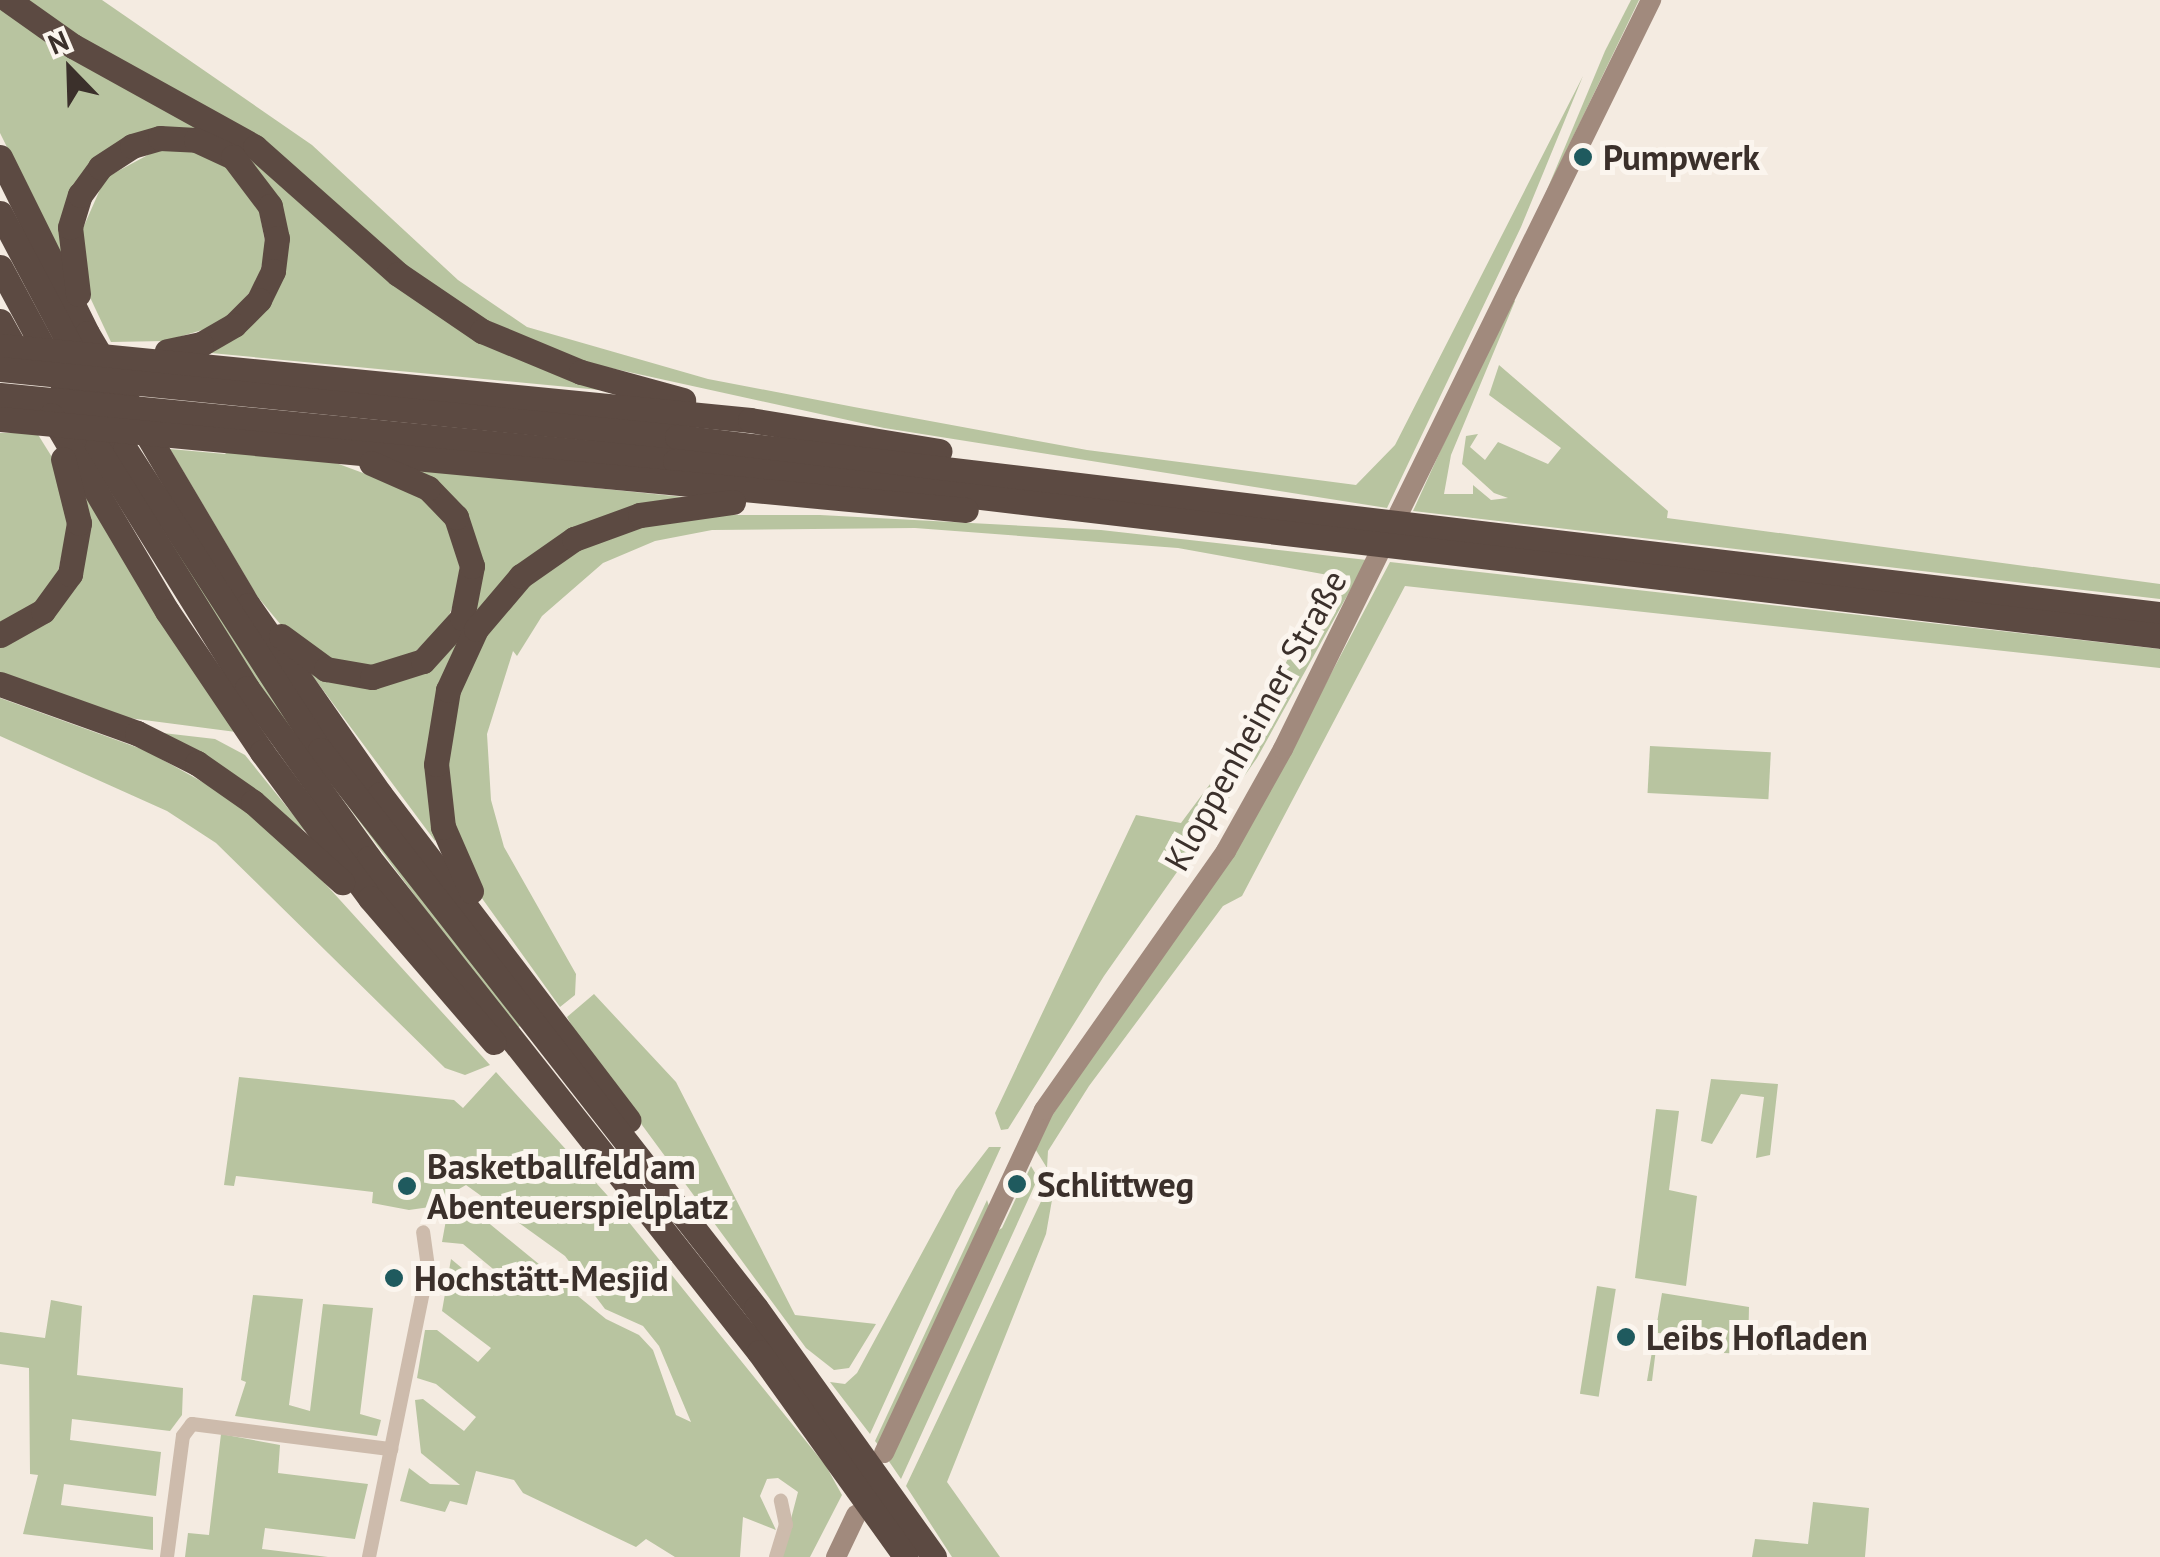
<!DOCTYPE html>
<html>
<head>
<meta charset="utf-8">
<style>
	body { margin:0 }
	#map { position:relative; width:2160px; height:1557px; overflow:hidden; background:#f4ebe1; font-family:"PT Sans",sans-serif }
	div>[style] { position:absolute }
	.green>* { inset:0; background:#b8c4a0; transform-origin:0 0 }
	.minor>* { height:14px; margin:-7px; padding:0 7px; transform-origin:7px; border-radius:7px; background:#cdbbac }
	.secondary>* { height:20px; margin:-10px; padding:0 10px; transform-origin:10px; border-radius:10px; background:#a18a7d }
	.motorway>* { height:25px; margin:-12.5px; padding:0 12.5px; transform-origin:12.5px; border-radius:12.5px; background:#5c4a42 }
	.dots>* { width:28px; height:28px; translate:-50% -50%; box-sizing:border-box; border:5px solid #fbf5ee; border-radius:50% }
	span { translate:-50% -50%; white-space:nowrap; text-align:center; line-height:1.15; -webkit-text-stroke:10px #fbf5ee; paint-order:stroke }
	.poi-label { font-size:35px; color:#3b302b; font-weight:700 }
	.left { translate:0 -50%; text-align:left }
	.street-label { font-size:35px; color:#3b302b }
	.north { position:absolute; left:20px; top:20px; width:100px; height:100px; -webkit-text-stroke:8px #fbf5ee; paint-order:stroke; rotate:337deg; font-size:28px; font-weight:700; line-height:40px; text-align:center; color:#3b302b }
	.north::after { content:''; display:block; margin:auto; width:35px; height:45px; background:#3b302b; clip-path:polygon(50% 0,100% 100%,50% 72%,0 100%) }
</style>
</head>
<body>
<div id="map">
	<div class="green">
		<i style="clip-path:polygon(27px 0,102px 0,312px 145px,458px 280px,527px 327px,708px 379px,854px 407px,1087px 450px,1356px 485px,1395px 445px,1583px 76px,1521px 227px,1387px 508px,884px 428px,556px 356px,434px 292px,303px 178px,79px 40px)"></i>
		<i style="clip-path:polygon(1631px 0,1639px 0,1544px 197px,1605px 51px)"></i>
		<i style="clip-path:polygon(0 1px,216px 131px,329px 221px,600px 390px,200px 352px,212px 345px,283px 249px,218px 142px,110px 152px,64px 262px,0 133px)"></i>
		<i style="clip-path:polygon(159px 149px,189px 150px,224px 164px,258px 204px,266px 248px,258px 281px,235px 312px,209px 328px,165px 341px,111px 342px,88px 293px,80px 235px,105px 178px)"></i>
		<i style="clip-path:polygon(1510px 298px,1515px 301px,1451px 455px,1444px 494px,1473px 494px,1473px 485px,1491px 500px,1508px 498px,1494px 493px,1462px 464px,1466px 436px,1478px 434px,1470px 447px,1485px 460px,1498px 442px,1548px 464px,1561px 448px,1489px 395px,1499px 365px,1668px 511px,1667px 518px,2160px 584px,2160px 599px,1413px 511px)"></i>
		<i style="clip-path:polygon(0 433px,37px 433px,55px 462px,68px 528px,57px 576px,39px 601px,0 624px)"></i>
		<i style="clip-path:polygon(170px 449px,225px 454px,230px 449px,336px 463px,417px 493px,443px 518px,459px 551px,460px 586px,446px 624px,410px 656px,372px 666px,334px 660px,281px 625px,257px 596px)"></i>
		<i style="clip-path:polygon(409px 469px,703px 499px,585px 526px,460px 646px,435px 841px,303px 663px,419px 670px,479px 573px)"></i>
		<i style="clip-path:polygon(81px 490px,236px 732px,121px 717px,0 676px,0 641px,52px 612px)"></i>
		<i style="clip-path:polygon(697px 515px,820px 515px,1101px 530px,1367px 560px,1257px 758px,1104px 976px,1008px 1129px,1001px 1130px,995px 1113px,1136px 815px,1181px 823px,1260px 717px,1328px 575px,1178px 548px,915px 528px,712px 530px,655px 541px,603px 563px,542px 616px,517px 656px,513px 651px,487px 734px,491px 800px,504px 847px,576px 974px,575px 995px,560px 1007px,476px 890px,448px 809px,449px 719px,475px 648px,527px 582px,606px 534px)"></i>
		<i style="clip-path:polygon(162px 527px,273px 698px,520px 1026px,515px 1030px,236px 656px)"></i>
		<i style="clip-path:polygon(1390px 562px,2160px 649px,2160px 668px,1405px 586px,1242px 896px,1223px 906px,1089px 1086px,1048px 1151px,1047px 1168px,1034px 1147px,1037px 1139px,1296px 740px)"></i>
		<i style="clip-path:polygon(0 698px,147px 751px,231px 798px,320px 878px,490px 1065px,465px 1075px,445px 1068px,216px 843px,167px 811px,0 736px)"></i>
		<i style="clip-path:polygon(163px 733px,215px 739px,245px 755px,308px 833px)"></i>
		<i style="left:1650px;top:746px;width:121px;height:47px;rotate:3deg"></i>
		<i style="clip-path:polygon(594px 994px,676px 1082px,795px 1315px,876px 1324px,849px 1368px,834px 1370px,806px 1348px,581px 1042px,567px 1017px)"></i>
		<i style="clip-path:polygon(evenodd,496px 1072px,607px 1195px,826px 1466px,842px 1495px,810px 1557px,781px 1557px,798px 1492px,778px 1478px,767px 1479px,760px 1496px,776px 1530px,743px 1517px,740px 1557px,675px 1557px,646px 1539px,636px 1547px,523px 1493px,514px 1480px,476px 1471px,467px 1505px,450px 1501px,445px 1512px,400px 1501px,409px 1468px,430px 1484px,460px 1485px,421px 1453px,415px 1400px,423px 1399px,464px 1431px,476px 1417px,436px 1384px,417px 1378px,425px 1330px,437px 1330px,478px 1362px,491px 1348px,442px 1311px,451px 1259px,492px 1293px,504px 1278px,463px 1244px,442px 1242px,446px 1220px,430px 1207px,409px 1210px,372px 1203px,373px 1192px,236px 1176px,234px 1186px,224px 1185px,239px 1077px,454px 1100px,463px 1108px,496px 1072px,466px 1185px,565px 1256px,605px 1309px,643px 1326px,659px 1346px,691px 1422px,676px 1415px,653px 1350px,639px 1335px,606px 1319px,452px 1193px,466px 1185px)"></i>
		<i style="clip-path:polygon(1711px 1079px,1778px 1084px,1770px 1155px,1756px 1158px,1764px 1097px,1741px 1094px,1712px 1144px,1701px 1141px)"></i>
		<i style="clip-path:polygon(1656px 1109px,1679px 1111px,1669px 1190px,1697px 1196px,1686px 1286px,1635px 1278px)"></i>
		<i style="clip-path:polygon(989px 1147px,1001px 1147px,870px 1434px,830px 1382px,845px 1384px,857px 1373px,956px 1190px)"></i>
		<i style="clip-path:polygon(1031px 1166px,1038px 1178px,901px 1479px,888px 1460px,992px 1234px,1002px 1228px)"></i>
		<i style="clip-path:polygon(1045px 1193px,1052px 1200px,1046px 1234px,947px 1482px,1000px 1557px,952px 1557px,906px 1486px)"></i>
		<i style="clip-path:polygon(987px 1200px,989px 1206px,879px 1446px,875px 1441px)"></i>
		<i style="left:1597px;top:1286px;width:19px;height:109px;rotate:9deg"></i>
		<i style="clip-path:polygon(1662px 1293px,1749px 1307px,1748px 1354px,1724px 1353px,1724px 1341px,1658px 1333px,1652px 1381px,1647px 1381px)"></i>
		<i style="clip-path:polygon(253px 1295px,303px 1299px,289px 1405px,310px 1411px,323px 1304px,373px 1308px,360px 1414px,381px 1420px,377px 1436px,235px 1416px,246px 1382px,241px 1380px)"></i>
		<i style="clip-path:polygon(51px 1300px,82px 1306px,77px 1375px,183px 1388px,182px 1415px,170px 1431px,72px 1419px,70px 1440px,161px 1452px,156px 1496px,64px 1484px,61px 1505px,153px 1517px,153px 1550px,23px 1534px,38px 1475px,30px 1474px,29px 1368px,0 1364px,0 1332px,45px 1338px)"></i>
		<i style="clip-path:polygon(221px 1434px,280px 1445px,278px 1473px,368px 1484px,355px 1539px,265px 1528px,262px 1549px,328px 1557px,185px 1557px,188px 1533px,209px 1535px)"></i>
		<i style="clip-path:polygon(1813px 1502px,1869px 1508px,1865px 1557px,1752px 1557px,1755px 1539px,1808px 1544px)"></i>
	</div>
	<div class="minor">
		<i style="left:167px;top:1557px;width:122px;rotate:-82.5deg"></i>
		<i style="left:183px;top:1436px;width:15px;rotate:-53deg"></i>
		<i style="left:192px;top:1424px;width:201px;rotate:7.2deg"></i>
		<i style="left:369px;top:1557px;width:296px;rotate:-78.5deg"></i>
		<i style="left:428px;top:1267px;width:35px;rotate:-98deg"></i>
		<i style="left:776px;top:1557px;width:34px;rotate:-73deg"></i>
		<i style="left:786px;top:1525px;width:25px;rotate:-102deg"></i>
	</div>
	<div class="secondary">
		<i style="left:884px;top:1453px;width:378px;rotate:-65deg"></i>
		<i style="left:1044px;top:1110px;width:317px;rotate:-54.9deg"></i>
		<i style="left:1226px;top:851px;width:117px;rotate:-60.8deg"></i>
		<i style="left:1283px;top:749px;width:835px;rotate:-63.83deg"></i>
		<i style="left:836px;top:1557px;width:47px;rotate:-64.5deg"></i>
	</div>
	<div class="motorway">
		<i style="left:8px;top:0;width:80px;rotate:35.3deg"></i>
		<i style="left:73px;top:46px;width:208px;rotate:29deg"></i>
		<i style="left:255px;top:147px;width:191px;rotate:41.6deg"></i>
		<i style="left:398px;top:274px;width:102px;rotate:34.2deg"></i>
		<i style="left:482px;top:331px;width:107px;rotate:22.5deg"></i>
		<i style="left:581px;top:372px;width:106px;rotate:15.4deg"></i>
		<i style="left:0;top:157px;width:196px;rotate:63.7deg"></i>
		<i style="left:87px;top:333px;width:316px;rotate:59.4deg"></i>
		<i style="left:248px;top:605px;width:231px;rotate:55.1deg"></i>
		<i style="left:380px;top:794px;width:410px;rotate:52.7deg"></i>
		<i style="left:0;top:213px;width:267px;rotate:62.1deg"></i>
		<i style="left:125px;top:449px;width:359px;rotate:57.1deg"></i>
		<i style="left:320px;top:750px;width:708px;rotate:52deg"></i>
		<i style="left:756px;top:1308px;width:306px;rotate:54.4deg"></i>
		<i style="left:0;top:267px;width:204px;rotate:61.7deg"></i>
		<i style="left:97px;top:447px;width:284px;rotate:58.1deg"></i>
		<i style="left:247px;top:688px;width:209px;rotate:54.3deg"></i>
		<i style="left:369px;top:858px;width:629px;rotate:51.71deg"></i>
		<i style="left:759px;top:1352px;width:252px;rotate:54.4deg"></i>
		<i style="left:78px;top:294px;width:67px;rotate:-96.8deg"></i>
		<i style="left:70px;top:227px;width:34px;rotate:-73deg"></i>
		<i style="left:80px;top:195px;width:34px;rotate:-54deg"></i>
		<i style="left:100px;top:167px;width:38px;rotate:-33deg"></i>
		<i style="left:132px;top:146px;width:29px;rotate:-16deg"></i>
		<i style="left:160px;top:138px;width:36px;rotate:3deg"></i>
		<i style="left:196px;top:140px;width:41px;rotate:24.7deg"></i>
		<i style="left:233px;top:157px;width:61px;rotate:52.9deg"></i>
		<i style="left:270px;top:206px;width:33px;rotate:78deg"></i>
		<i style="left:277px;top:238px;width:33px;rotate:97deg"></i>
		<i style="left:273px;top:271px;width:32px;rotate:116deg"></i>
		<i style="left:259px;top:300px;width:35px;rotate:135deg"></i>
		<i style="left:234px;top:325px;width:38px;rotate:150deg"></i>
		<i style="left:201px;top:344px;width:35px;rotate:168deg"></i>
		<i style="left:0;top:321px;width:41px;rotate:60.9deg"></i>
		<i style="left:0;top:346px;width:754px;rotate:5.63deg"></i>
		<i style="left:750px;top:420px;width:192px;rotate:9.3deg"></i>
		<i style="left:0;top:369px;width:680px;rotate:5.74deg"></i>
		<i style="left:677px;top:437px;width:1494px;rotate:6.81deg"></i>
		<i style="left:0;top:395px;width:678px;rotate:5.58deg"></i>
		<i style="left:675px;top:461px;width:1495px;rotate:6.72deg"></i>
		<i style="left:51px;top:415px;width:228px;rotate:59.4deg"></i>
		<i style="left:167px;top:611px;width:170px;rotate:56deg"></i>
		<i style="left:262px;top:752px;width:182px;rotate:53.5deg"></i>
		<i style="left:370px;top:898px;width:190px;rotate:49.3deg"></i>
		<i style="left:0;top:419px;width:970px;rotate:5.38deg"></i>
		<i style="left:0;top:635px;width:49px;rotate:-29.2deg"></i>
		<i style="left:43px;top:611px;width:46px;rotate:-53.9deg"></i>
		<i style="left:70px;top:574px;width:52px;rotate:-80deg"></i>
		<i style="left:79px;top:523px;width:66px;rotate:-104deg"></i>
		<i style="left:281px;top:636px;width:56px;rotate:36.3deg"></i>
		<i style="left:326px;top:669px;width:47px;rotate:9.9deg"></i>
		<i style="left:372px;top:677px;width:53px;rotate:-17.4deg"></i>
		<i style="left:423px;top:661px;width:58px;rotate:-47.8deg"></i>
		<i style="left:462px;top:618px;width:53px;rotate:-79.1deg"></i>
		<i style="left:472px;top:566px;width:52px;rotate:-108.1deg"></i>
		<i style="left:456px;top:517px;width:40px;rotate:-134deg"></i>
		<i style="left:428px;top:488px;width:62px;rotate:-156.3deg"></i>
		<i style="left:0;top:684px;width:145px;rotate:19.7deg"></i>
		<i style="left:137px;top:733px;width:67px;rotate:26.6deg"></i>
		<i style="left:197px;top:763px;width:68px;rotate:34.9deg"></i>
		<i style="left:253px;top:802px;width:120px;rotate:42deg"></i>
		<i style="left:471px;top:891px;width:70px;rotate:-113.6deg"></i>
		<i style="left:443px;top:827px;width:63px;rotate:-96.3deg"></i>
		<i style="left:436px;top:764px;width:75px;rotate:-80.8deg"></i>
		<i style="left:448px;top:690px;width:67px;rotate:-65.3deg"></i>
		<i style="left:476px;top:629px;width:70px;rotate:-49.7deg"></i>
		<i style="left:521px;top:576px;width:65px;rotate:-34.9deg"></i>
		<i style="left:574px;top:539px;width:70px;rotate:-20deg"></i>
		<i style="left:640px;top:515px;width:94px;rotate:-8deg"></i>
	</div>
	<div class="dots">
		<i style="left:1583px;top:157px;background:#1f5a5e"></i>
		<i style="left:1017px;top:1184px;background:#1f5a5e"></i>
		<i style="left:407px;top:1186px;background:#1f5a5e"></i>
		<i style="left:394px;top:1278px;background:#1f5a5e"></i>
		<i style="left:1626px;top:1337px;background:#1f5a5e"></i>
	</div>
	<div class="poi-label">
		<span class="left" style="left:1603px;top:157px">Pumpwerk</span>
		<span class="left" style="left:427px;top:1186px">Basketballfeld am<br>Abenteuerspielplatz</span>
		<span class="left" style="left:1037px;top:1184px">Schlittweg</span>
		<span class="left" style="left:414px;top:1278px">Hochstätt-Mesjid</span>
		<span class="left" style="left:1646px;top:1337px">Leibs Hofladen</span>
	</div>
	<div class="street-label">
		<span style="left:1255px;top:720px;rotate:-61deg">Kloppenheimer Straße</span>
	</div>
	<div class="north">N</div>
</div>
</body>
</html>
